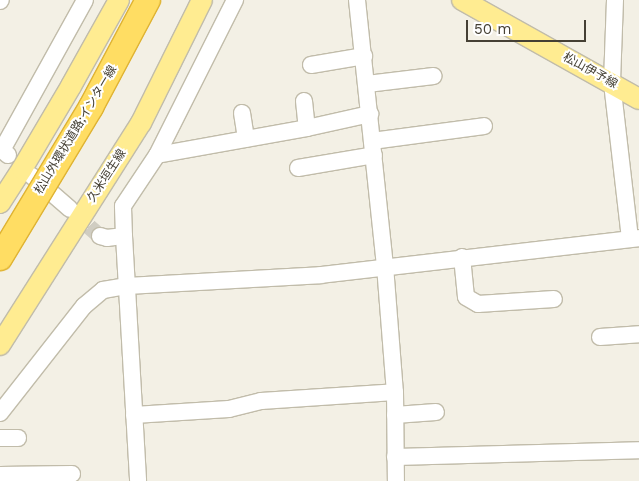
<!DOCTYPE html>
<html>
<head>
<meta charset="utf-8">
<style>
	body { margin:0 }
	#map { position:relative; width:639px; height:481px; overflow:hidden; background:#f3f0e5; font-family:"Work Sans","Noto Sans JP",sans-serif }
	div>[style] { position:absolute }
	.minor-tunnel>* { height:16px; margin-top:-8px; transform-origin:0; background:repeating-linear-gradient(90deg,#d0cdc2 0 16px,transparent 0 24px) }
	.roads { filter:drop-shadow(1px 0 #c1bcaa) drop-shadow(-1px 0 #c1bcaa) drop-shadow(0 1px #c1bcaa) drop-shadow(0 -1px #c1bcaa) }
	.minor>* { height:16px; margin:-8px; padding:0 8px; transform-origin:8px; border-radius:8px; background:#fff }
	.major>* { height:20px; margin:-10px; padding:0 10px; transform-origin:10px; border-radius:10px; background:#ffec91 }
	.bridges { filter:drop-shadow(1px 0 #dfb333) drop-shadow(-1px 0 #dfb333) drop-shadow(0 1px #dfb333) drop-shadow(0 -1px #dfb333) }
	.highway-bridge>* { height:24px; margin:-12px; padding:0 12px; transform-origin:12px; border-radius:12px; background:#ffdd63 }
	span { translate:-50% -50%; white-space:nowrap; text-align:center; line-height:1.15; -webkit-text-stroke:4px #fff; paint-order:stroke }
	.street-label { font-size:12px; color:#454034 }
	.scale { position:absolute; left:466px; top:20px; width:120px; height:22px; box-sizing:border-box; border:2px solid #454034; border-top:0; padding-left:6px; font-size:15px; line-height:18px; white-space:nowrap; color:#454034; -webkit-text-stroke:4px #fff; paint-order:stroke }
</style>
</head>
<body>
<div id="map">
	<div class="minor-tunnel">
		<i style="left:71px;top:211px;width:38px;rotate:41deg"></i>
	</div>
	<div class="roads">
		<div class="minor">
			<i style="left:357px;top:0;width:267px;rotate:84deg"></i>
			<i style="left:385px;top:266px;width:126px;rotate:85.5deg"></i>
			<i style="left:395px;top:392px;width:89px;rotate:89.4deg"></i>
			<i style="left:615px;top:0;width:83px;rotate:92.1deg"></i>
			<i style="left:612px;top:83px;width:156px;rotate:83.4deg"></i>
			<i style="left:0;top:1px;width:1px;rotate:-45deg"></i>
			<i style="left:311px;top:65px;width:54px;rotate:-9.6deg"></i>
			<i style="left:367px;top:84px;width:67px;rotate:-6.8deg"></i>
			<i style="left:304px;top:101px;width:27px;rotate:84deg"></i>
			<i style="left:242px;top:113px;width:26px;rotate:81deg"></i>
			<i style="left:372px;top:141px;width:113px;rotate:-7.6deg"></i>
			<i style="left:8px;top:155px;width:8px;rotate:-140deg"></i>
			<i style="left:2px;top:150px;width:171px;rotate:-61deg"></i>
			<i style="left:157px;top:155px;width:174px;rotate:-63.3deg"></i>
			<i style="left:298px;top:168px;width:77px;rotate:-9.7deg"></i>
			<i style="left:32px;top:176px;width:50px;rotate:41deg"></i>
			<i style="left:100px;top:236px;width:7px;rotate:16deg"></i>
			<i style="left:107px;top:238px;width:17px;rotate:-7deg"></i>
			<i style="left:124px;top:236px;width:245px;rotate:86.7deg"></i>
			<i style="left:124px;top:236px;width:30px;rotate:-92deg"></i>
			<i style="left:123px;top:206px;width:61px;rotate:-56.3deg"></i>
			<i style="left:157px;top:155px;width:152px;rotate:-10.2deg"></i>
			<i style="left:307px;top:128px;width:65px;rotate:-12.5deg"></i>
			<i style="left:462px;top:257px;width:40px;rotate:84.3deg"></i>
			<i style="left:466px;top:297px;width:14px;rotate:30deg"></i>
			<i style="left:478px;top:304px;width:76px;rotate:-3.8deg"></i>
			<i style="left:600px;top:337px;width:39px;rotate:-4deg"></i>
			<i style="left:0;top:413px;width:136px;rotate:-51.9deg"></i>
			<i style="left:84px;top:306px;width:25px;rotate:-40deg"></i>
			<i style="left:103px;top:290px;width:23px;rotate:-10deg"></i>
			<i style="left:126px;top:286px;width:195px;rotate:-3.2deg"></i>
			<i style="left:321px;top:275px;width:320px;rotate:-6.6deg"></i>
			<i style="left:134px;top:415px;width:95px;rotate:-3.6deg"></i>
			<i style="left:229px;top:409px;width:33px;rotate:-14deg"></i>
			<i style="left:261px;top:401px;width:134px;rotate:-3.8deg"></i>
			<i style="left:395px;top:415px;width:41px;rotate:-4.2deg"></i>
			<i style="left:0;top:438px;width:18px"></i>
			<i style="left:395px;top:457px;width:244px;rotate:-1.6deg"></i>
			<i style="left:0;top:475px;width:72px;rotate:-0.8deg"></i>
		</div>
		<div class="major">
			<i style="left:462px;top:0;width:203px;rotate:29.2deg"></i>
			<i style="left:0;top:203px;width:40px;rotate:-57.1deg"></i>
			<i style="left:22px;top:169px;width:96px;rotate:-59.4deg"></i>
			<i style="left:71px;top:86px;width:98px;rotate:-60.8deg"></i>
			<i style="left:0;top:345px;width:263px;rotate:-57.6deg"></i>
			<i style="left:141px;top:123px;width:137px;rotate:-63.6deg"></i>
		</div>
	</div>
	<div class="bridges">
		<div class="highway-bridge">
			<i style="left:0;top:258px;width:176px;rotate:-58.9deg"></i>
			<i style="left:91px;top:107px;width:121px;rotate:-62deg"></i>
		</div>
	</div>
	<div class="street-label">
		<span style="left:590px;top:71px;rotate:29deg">松山伊予線</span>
		<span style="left:76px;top:130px;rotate:-59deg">松山外環状道路;インター線</span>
		<span style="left:107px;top:176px;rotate:-57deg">久米垣生線</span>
	</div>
	<div class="scale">50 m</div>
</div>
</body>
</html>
